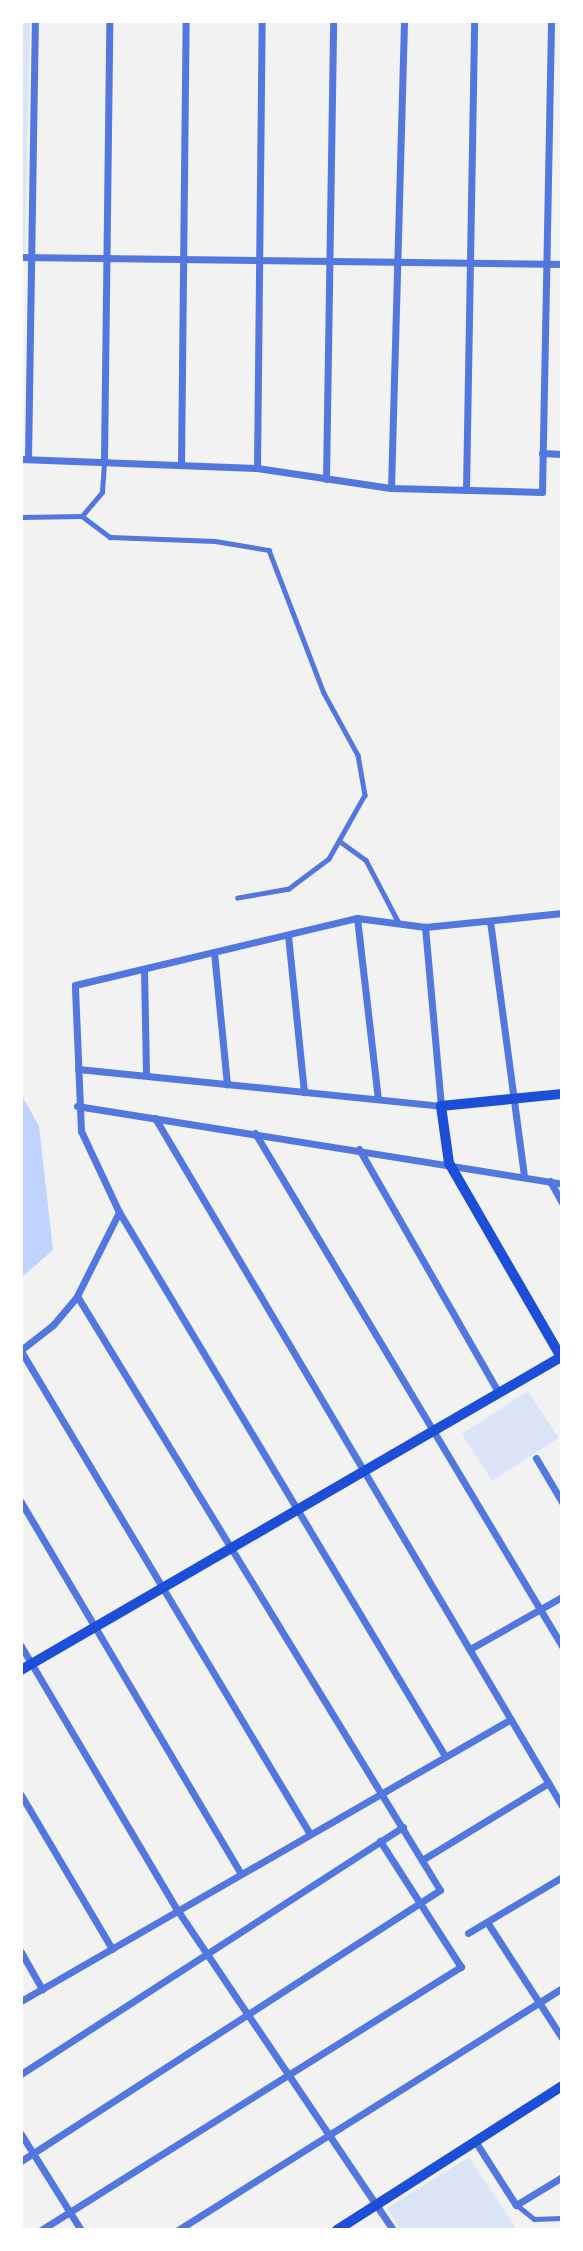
<!DOCTYPE html>
<html>
<head>
<meta charset="utf-8">
<style>
	body { margin:0 }
	#map { position:relative; width:583px; height:2251px; overflow:hidden; background:#f2f2f2; font-family:"Open Sans",sans-serif }
	div>[style] { position:absolute }
	.green>* { inset:0; background:#dbe4f7; transform-origin:0 0 }
	.water>* { inset:0; background:#bfd3fe }
	.service>* { height:4.5px; margin:-2.25px; padding:0 2.25px; transform-origin:2.25px; border-radius:2.25px; background:#5277de }
	.minor>* { height:7px; margin:-3.5px; padding:0 3.5px; transform-origin:3.5px; border-radius:3.5px; background:#5277de }
	.secondary>* { height:10px; margin:-5px; padding:0 5px; transform-origin:5px; border-radius:5px; background:#1d4ed8 }
	span { translate:-50% -50%; white-space:nowrap; text-align:center; line-height:1.15; -webkit-text-stroke:7px #fff; paint-order:stroke }
	.frame { position:absolute; inset:0; border:23px solid #fff; pointer-events:none }
</style>
</head>
<body>
<div id="map">
	<div class="green">
		<i style="clip-path:polygon(21px 21px,30px 21px,25px 253px,21px 253px)"></i>
		<i style="left:528px;top:1391px;width:56px;height:79px;rotate:57deg"></i>
		<i style="clip-path:polygon(469px 2157px,517px 2230px,401px 2230px,387px 2208px)"></i>
	</div>
	<div class="water">
		<i style="clip-path:polygon(21px 1094px,39px 1126px,53px 1250px,21px 1278px)"></i>
	</div>
	<div class="service">
		<i style="left:82px;top:516px;width:35px;rotate:37deg"></i>
		<i style="left:110px;top:537px;width:105px;rotate:2.2deg"></i>
		<i style="left:215px;top:541px;width:55px;rotate:9.5deg"></i>
		<i style="left:269px;top:550px;width:153px;rotate:69deg"></i>
		<i style="left:324px;top:693px;width:71px;rotate:61.3deg"></i>
		<i style="left:358px;top:755px;width:41px;rotate:80.1deg"></i>
		<i style="left:365px;top:795px;width:73px;rotate:119.4deg"></i>
		<i style="left:329px;top:859px;width:50px;rotate:143.1deg"></i>
		<i style="left:289px;top:889px;width:52px;rotate:170deg"></i>
		<i style="left:21px;top:517px;width:61px;rotate:-0.9deg"></i>
		<i style="left:82px;top:516px;width:31px;rotate:-50deg"></i>
		<i style="left:102px;top:492px;width:31px;rotate:-86deg"></i>
		<i style="left:341px;top:842px;width:31px;rotate:36deg"></i>
		<i style="left:366px;top:860px;width:71px;rotate:62.4deg"></i>
		<i style="left:517px;top:2205px;width:22px;rotate:39deg"></i>
		<i style="left:534px;top:2219px;width:28px;rotate:-2deg"></i>
	</div>
	<div class="minor">
		<i style="left:21px;top:257px;width:541px;rotate:0.74deg"></i>
		<i style="left:542px;top:453px;width:20px;rotate:3deg"></i>
		<i style="left:21px;top:459px;width:236px;rotate:2.2deg"></i>
		<i style="left:257px;top:468px;width:135px;rotate:8.5deg"></i>
		<i style="left:391px;top:488px;width:151px;rotate:1.5deg"></i>
		<i style="left:542px;top:492px;width:471px;rotate:-88.9deg"></i>
		<i style="left:28px;top:459px;width:438px;rotate:-89.1deg"></i>
		<i style="left:104px;top:460px;width:439px;rotate:-89.3deg"></i>
		<i style="left:181px;top:465px;width:444px;rotate:-89.4deg"></i>
		<i style="left:257px;top:468px;width:447px;rotate:-89.4deg"></i>
		<i style="left:326px;top:479px;width:458px;rotate:-89.1deg"></i>
		<i style="left:391px;top:488px;width:467px;rotate:-88.4deg"></i>
		<i style="left:466px;top:490px;width:469px;rotate:-89deg"></i>
		<i style="left:357px;top:918px;width:182px;rotate:83.4deg"></i>
		<i style="left:490px;top:921px;width:258px;rotate:82.4deg"></i>
		<i style="left:288px;top:935px;width:158px;rotate:84.2deg"></i>
		<i style="left:214px;top:952px;width:133px;rotate:84.4deg"></i>
		<i style="left:144px;top:969px;width:106px;rotate:88.9deg"></i>
		<i style="left:78px;top:1069px;width:365px;rotate:5.8deg"></i>
		<i style="left:441px;top:1106px;width:180px;rotate:-95.1deg"></i>
		<i style="left:77px;top:1106px;width:491px;rotate:9.1deg"></i>
		<i style="left:155px;top:1118px;width:799px;rotate:59.39deg"></i>
		<i style="left:255px;top:1133px;width:598px;rotate:59.1deg"></i>
		<i style="left:359px;top:1149px;width:281px;rotate:60.2deg"></i>
		<i style="left:550px;top:1181px;width:25px;rotate:61deg"></i>
		<i style="left:21px;top:1350px;width:41px;rotate:-38deg"></i>
		<i style="left:53px;top:1325px;width:38px;rotate:-50deg"></i>
		<i style="left:77px;top:1296px;width:94px;rotate:-63.4deg"></i>
		<i style="left:21px;top:1351px;width:563px;rotate:59.11deg"></i>
		<i style="left:536px;top:1458px;width:51px;rotate:59.4deg"></i>
		<i style="left:21px;top:1502px;width:432px;rotate:59.4deg"></i>
		<i style="left:21px;top:1646px;width:308px;rotate:59.4deg"></i>
		<i style="left:178px;top:1911px;width:385px;rotate:56deg"></i>
		<i style="left:470px;top:1649px;width:106px;rotate:-29.5deg"></i>
		<i style="left:445px;top:1756px;width:634px;rotate:-120.93deg"></i>
		<i style="left:119px;top:1212px;width:89px;rotate:-115.1deg"></i>
		<i style="left:81px;top:1131px;width:146px;rotate:-92.4deg"></i>
		<i style="left:75px;top:985px;width:290px;rotate:-13.4deg"></i>
		<i style="left:357px;top:918px;width:69px;rotate:7.5deg"></i>
		<i style="left:425px;top:927px;width:138px;rotate:-5.8deg"></i>
		<i style="left:21px;top:1795px;width:179px;rotate:59.4deg"></i>
		<i style="left:422px;top:1860px;width:148px;rotate:-31.4deg"></i>
		<i style="left:487px;top:1922px;width:138px;rotate:57.1deg"></i>
		<i style="left:468px;top:1933px;width:109px;rotate:-30.8deg"></i>
		<i style="left:21px;top:1952px;width:43px;rotate:60.4deg"></i>
		<i style="left:21px;top:2001px;width:565px;rotate:-29.92deg"></i>
		<i style="left:21px;top:2074px;width:455px;rotate:-32.9deg"></i>
		<i style="left:21px;top:2134px;width:113px;rotate:58deg"></i>
		<i style="left:475px;top:2141px;width:76px;rotate:57.4deg"></i>
		<i style="left:516px;top:2205px;width:54px;rotate:-31.3deg"></i>
		<i style="left:21px;top:2161px;width:499px;rotate:-32.9deg"></i>
		<i style="left:440px;top:1890px;width:696px;rotate:-121.43deg"></i>
		<i style="left:41px;top:2230px;width:496px;rotate:-32.1deg"></i>
		<i style="left:461px;top:1967px;width:150px;rotate:-122.7deg"></i>
		<i style="left:178px;top:2230px;width:454px;rotate:-32.2deg"></i>
	</div>
	<div class="secondary">
		<i style="left:21px;top:1670px;width:624px;rotate:-30.1deg"></i>
		<i style="left:561px;top:1357px;width:224px;rotate:-120deg"></i>
		<i style="left:449px;top:1163px;width:58px;rotate:-98deg"></i>
		<i style="left:441px;top:1106px;width:122px;rotate:-5.7deg"></i>
		<i style="left:337px;top:2230px;width:267px;rotate:-32.6deg"></i>
	</div>
	<div class="frame"></div>
</div>
</body>
</html>
